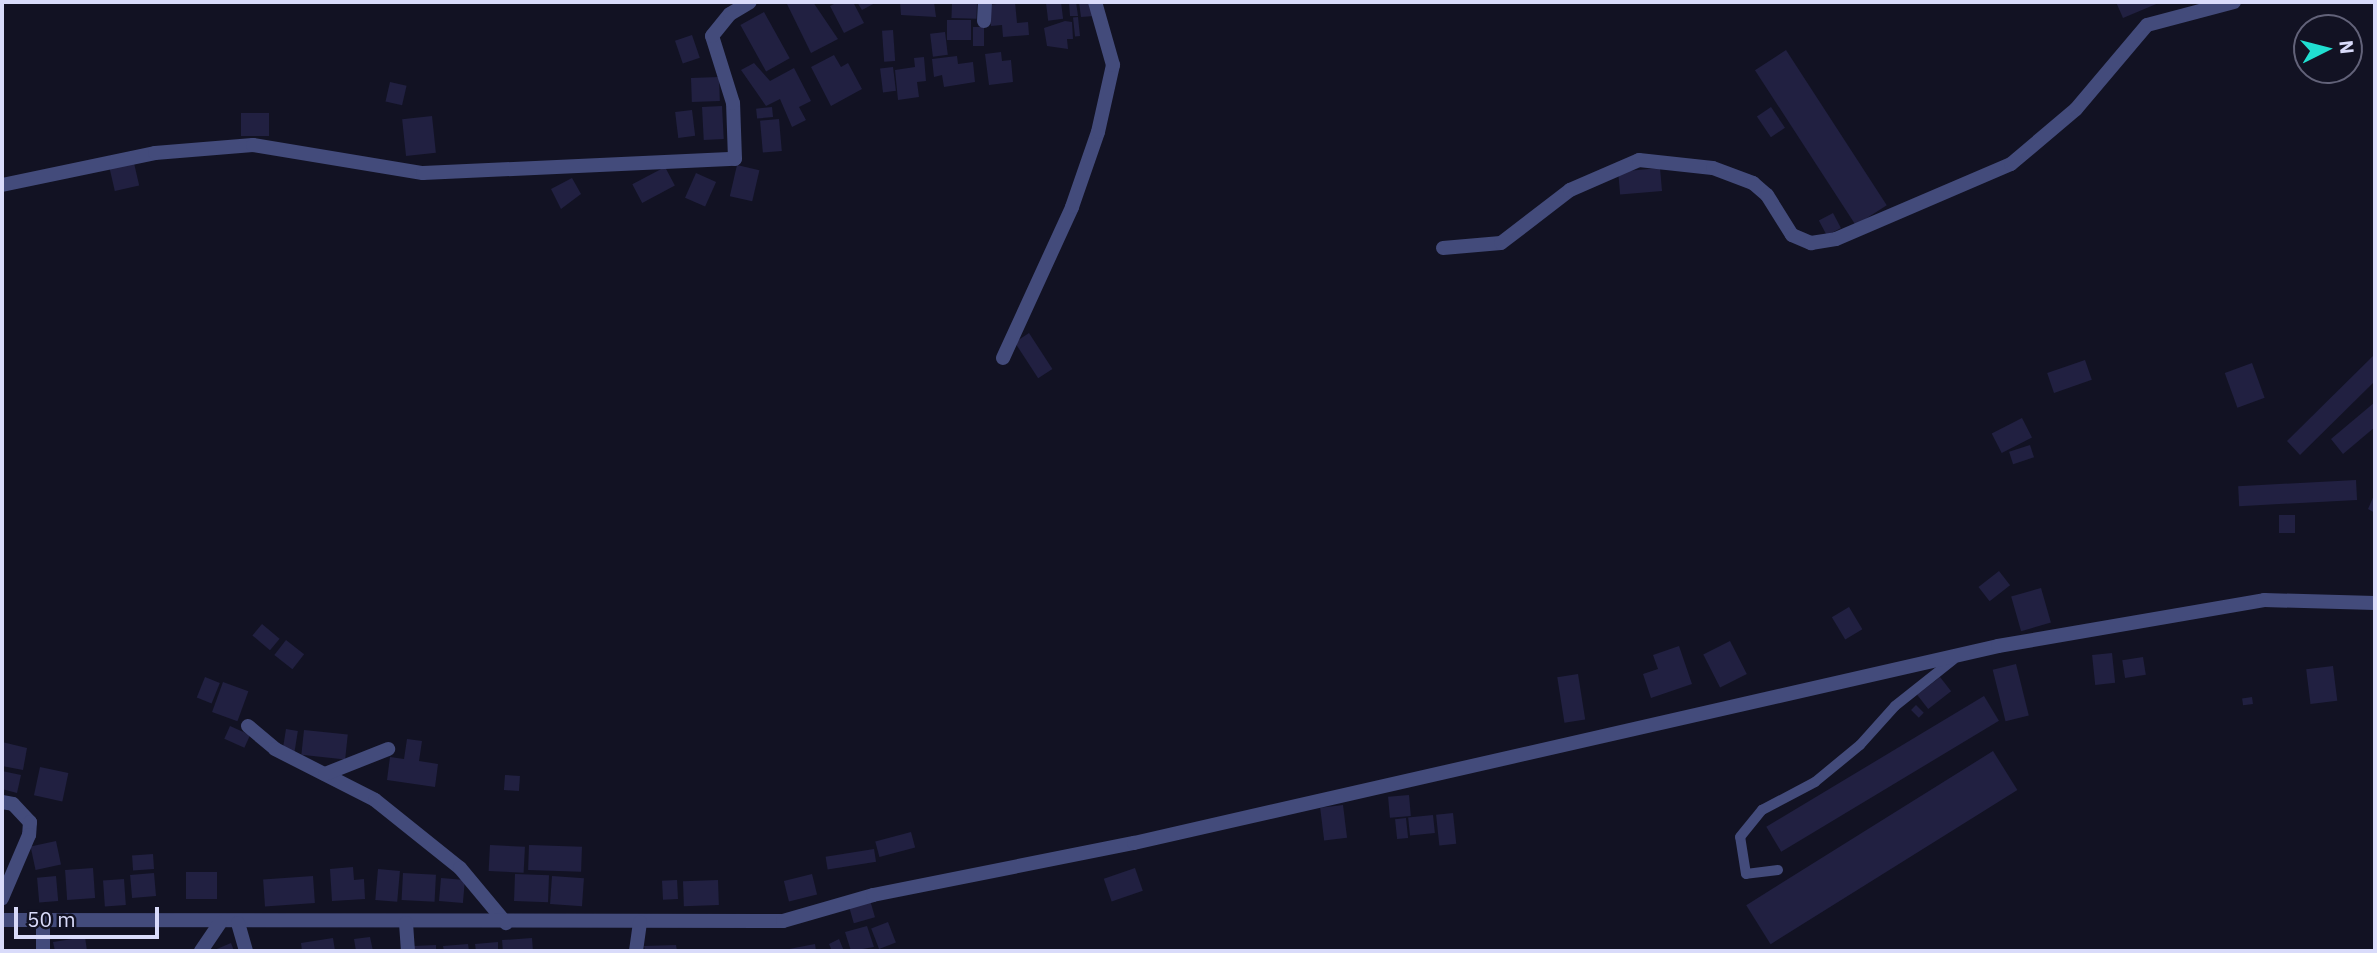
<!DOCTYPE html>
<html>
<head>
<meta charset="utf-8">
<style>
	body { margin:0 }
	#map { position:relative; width:2377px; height:953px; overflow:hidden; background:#121223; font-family:"IBM Plex Sans",sans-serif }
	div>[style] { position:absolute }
	.building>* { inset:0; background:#212041; transform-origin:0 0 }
	.service>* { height:10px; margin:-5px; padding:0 5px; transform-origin:5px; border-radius:5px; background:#434b7b }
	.minor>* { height:14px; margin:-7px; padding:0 7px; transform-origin:7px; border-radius:7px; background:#434b7b }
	span { translate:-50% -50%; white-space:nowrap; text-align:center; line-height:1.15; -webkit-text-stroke:6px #121223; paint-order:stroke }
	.frame { position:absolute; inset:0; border:4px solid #d9dbfa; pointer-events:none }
	.north { position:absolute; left:2293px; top:14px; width:70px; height:70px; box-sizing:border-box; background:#121223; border:2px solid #626279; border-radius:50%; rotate:84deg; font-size:19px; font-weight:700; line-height:28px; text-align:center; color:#d9dbfa }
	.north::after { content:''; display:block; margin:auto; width:24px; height:32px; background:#20dfd1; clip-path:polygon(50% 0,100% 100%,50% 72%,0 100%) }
	.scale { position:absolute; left:14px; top:907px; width:145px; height:32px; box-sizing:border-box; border:4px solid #d9dbfa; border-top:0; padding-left:9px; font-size:21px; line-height:24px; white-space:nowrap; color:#d9dbfa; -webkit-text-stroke:5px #121223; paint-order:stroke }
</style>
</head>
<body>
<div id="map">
	<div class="building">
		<i style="clip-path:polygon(786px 2px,813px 2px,838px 39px,811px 53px)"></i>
		<i style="clip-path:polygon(838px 2px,853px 2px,864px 23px,844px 33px,830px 6px)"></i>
		<i style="clip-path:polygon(857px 2px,877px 2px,862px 10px)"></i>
		<i style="clip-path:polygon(900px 2px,934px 2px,936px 17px,901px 15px)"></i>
		<i style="clip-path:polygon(1015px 2px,1017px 23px,1028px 22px,1029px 35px,1003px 37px,1002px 25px,991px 26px,988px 5px)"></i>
		<i style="left:1061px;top:2px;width:17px;height:15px;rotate:83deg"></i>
		<i style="clip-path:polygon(1069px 2px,1076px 2px,1078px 16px,1070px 16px)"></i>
		<i style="clip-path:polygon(1079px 2px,1092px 2px,1094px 16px,1081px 17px)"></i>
		<i style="clip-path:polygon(2116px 2px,2161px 2px,2123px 18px)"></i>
		<i style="left:952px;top:3px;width:25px;height:15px;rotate:2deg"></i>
		<i style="left:764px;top:12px;width:53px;height:27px;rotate:61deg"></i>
		<i style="left:1078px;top:17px;width:19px;height:5px;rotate:84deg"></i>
		<i style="left:947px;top:20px;width:24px;height:20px"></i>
		<i style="clip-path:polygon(1065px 21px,1072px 22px,1073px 39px,1067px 39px,1068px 49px,1047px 46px,1044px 28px)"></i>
		<i style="left:973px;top:27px;width:11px;height:19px"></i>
		<i style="left:893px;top:30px;width:31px;height:11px;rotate:86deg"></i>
		<i style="left:945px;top:32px;width:23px;height:15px;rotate:83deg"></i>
		<i style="left:692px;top:35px;width:24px;height:18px;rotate:71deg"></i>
		<i style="left:1786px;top:50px;width:185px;height:37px;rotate:57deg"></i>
		<i style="clip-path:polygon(1001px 52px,1002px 61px,1011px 60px,1013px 82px,989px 85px,985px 54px)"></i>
		<i style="clip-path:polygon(834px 55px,841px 67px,848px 63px,862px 89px,831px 106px,811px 67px)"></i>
		<i style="clip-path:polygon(957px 56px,958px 64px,973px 62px,975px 82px,944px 87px,942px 75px,934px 77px,932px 59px)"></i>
		<i style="clip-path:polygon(924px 57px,926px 81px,917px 82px,919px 97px,898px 100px,895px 70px,915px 67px,914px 58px)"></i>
		<i style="clip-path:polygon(754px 63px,770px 81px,794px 68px,811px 101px,799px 107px,806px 120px,792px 127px,780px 99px,766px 106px,741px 70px)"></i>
		<i style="left:893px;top:67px;width:24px;height:13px;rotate:83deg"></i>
		<i style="left:719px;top:77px;width:24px;height:28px;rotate:88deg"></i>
		<i style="left:390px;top:82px;width:17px;height:20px;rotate:13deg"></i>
		<i style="left:722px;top:106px;width:33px;height:20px;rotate:87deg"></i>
		<i style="left:772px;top:107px;width:10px;height:16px;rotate:84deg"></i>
		<i style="left:1771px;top:107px;width:25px;height:17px;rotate:56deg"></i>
		<i style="left:692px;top:110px;width:26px;height:17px;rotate:83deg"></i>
		<i style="left:241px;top:113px;width:28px;height:23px"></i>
		<i style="left:432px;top:116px;width:37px;height:30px;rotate:84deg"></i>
		<i style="left:779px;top:119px;width:32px;height:19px;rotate:85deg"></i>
		<i style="left:134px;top:163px;width:23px;height:25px;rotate:77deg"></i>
		<i style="left:737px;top:165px;width:23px;height:32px;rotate:13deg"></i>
		<i style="left:665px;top:167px;width:21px;height:37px;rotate:62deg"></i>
		<i style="left:1660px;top:168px;width:23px;height:42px;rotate:85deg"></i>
		<i style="left:696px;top:173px;width:22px;height:27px;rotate:24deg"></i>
		<i style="clip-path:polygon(572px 178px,581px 194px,561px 209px,551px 189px)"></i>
		<i style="left:1833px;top:213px;width:17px;height:16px;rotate:62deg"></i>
		<i style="left:1029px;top:333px;width:43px;height:17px;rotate:57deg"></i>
		<i style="clip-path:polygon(2375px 354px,2375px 381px,2300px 455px,2287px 441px)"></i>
		<i style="left:2085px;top:360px;width:21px;height:40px;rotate:71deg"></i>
		<i style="left:2252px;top:363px;width:37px;height:29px;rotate:70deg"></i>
		<i style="clip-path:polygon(2375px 402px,2375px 427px,2343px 454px,2331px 439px)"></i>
		<i style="left:2022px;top:418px;width:22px;height:34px;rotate:63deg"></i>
		<i style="left:2030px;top:445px;width:13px;height:22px;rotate:72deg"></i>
		<i style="left:2356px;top:480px;width:20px;height:118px;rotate:87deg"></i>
		<i style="clip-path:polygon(2375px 493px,2375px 513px,2368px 509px)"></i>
		<i style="left:2279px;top:515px;width:16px;height:18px"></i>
		<i style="left:1999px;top:571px;width:18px;height:26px;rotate:52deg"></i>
		<i style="left:2041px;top:588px;width:36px;height:31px;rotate:74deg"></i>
		<i style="left:1849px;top:607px;width:26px;height:20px;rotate:59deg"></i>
		<i style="left:262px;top:624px;width:23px;height:15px;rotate:40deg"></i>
		<i style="left:286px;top:640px;width:23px;height:19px;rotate:38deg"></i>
		<i style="left:1730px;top:641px;width:37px;height:30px;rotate:63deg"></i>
		<i style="clip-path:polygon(1679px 646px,1692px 684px,1651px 698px,1643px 674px,1658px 669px,1653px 655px)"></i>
		<i style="left:2112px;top:653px;width:30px;height:20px;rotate:84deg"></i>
		<i style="left:2143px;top:657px;width:18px;height:21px;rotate:81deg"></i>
		<i style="left:2016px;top:664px;width:53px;height:24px;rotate:76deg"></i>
		<i style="left:2333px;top:666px;width:35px;height:27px;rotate:83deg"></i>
		<i style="left:1578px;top:674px;width:46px;height:21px;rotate:81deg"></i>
		<i style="left:205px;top:677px;width:16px;height:22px;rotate:22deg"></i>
		<i style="left:1940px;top:677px;width:18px;height:29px;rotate:52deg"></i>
		<i style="left:223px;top:682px;width:27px;height:32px;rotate:20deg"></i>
		<i style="left:1984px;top:696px;width:29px;height:254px;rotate:59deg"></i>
		<i style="left:2252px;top:697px;width:7px;height:10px;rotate:82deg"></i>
		<i style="left:1916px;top:705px;width:11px;height:7px;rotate:45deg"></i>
		<i style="left:230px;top:726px;width:22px;height:14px;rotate:24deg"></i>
		<i style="left:286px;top:729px;width:12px;height:22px;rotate:9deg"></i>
		<i style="left:304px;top:730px;width:44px;height:25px;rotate:6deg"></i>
		<i style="clip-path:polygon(407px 739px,422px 741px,419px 761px,438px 764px,435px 787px,387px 780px,390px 757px,404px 759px)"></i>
		<i style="clip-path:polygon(2px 742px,27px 748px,23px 770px,2px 766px)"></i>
		<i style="left:1993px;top:751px;width:46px;height:291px;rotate:58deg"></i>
		<i style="left:40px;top:767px;width:29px;height:29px;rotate:12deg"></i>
		<i style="clip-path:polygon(2px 771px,21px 775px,17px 793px,2px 789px)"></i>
		<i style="left:505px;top:775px;width:15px;height:15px;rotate:4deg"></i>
		<i style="left:1409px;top:795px;width:21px;height:21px;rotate:85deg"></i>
		<i style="left:1343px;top:805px;width:33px;height:23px;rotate:83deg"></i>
		<i style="left:1453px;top:813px;width:31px;height:17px;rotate:84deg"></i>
		<i style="left:1433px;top:815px;width:18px;height:25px;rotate:84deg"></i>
		<i style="left:1406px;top:818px;width:20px;height:11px;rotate:84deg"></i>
		<i style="left:911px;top:832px;width:16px;height:37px;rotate:75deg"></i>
		<i style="left:56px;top:841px;width:24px;height:26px;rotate:78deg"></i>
		<i style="left:490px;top:845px;width:35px;height:26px;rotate:3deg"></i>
		<i style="left:529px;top:845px;width:53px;height:25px;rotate:2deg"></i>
		<i style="left:874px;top:849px;width:13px;height:49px;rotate:81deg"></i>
		<i style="left:153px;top:854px;width:15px;height:21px;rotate:86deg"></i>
		<i style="clip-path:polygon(353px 867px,354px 880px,364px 879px,365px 899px,332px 901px,330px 869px)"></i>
		<i style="left:93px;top:868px;width:30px;height:28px;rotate:86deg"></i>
		<i style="left:1135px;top:868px;width:24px;height:33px;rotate:71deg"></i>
		<i style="left:378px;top:869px;width:22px;height:31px;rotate:5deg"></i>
		<i style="left:186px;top:872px;width:31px;height:27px"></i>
		<i style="left:154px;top:873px;width:23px;height:24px;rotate:85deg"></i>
		<i style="left:403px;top:873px;width:33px;height:27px;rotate:3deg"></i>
		<i style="left:515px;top:874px;width:34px;height:27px;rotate:2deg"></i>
		<i style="left:812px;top:874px;width:21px;height:29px;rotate:76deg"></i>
		<i style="left:56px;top:876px;width:25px;height:19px;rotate:85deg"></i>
		<i style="left:313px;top:876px;width:27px;height:50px;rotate:86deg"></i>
		<i style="left:552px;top:876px;width:32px;height:28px;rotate:4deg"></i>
		<i style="left:441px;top:878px;width:24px;height:23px;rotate:5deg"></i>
		<i style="left:124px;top:879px;width:26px;height:21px;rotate:86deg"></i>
		<i style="left:677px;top:880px;width:19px;height:15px;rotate:87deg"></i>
		<i style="left:718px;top:880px;width:25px;height:35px;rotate:88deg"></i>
		<i style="left:870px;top:900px;width:18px;height:22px;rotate:74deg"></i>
		<i style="left:888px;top:922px;width:22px;height:18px;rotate:69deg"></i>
		<i style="clip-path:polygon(867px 926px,874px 947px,851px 951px,845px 932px)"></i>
		<i style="clip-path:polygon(85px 937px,87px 951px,55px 951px,53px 942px)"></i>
		<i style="clip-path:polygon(370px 937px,373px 951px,356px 951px,354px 939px)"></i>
		<i style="clip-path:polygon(333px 938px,335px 951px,302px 951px,301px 943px)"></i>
		<i style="left:532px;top:938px;width:13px;height:30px;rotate:86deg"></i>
		<i style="clip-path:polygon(839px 939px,844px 951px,832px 951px,829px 944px)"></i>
		<i style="clip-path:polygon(498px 942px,498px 951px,476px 951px,475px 944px)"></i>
		<i style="clip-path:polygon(231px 943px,234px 951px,212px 951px)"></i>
		<i style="clip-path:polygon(468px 944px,469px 951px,444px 951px,443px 946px)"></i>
		<i style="clip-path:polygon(815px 944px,816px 951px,784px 951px,784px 950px)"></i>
		<i style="clip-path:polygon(436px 945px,436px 951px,414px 951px,414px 946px)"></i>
		<i style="clip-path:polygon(676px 945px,677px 951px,645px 951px,644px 946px)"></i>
	</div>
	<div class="service">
		<i style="left:1778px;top:870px;width:32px;rotate:173deg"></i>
		<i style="left:1746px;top:874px;width:37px;rotate:-99deg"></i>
		<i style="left:1740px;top:837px;width:35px;rotate:-51deg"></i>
		<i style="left:1762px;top:810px;width:60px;rotate:-27.8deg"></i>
		<i style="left:1815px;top:782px;width:58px;rotate:-39.4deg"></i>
		<i style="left:1860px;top:745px;width:52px;rotate:-48.1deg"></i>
		<i style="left:1895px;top:706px;width:75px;rotate:-38.5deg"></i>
	</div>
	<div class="minor">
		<i style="left:984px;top:21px;width:19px;rotate:-87deg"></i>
		<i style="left:2px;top:185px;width:156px;rotate:-11.8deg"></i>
		<i style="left:155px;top:153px;width:98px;rotate:-4.7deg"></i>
		<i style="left:253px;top:145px;width:172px;rotate:9.4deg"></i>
		<i style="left:423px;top:173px;width:312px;rotate:-2.6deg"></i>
		<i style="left:735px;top:159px;width:56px;rotate:-92deg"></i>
		<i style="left:733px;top:103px;width:70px;rotate:-107.4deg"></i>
		<i style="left:712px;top:36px;width:28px;rotate:-51deg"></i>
		<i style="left:730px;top:14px;width:23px;rotate:-31deg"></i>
		<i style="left:1443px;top:248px;width:58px;rotate:-4.9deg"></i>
		<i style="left:1501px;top:243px;width:87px;rotate:-37.5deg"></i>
		<i style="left:1570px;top:190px;width:75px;rotate:-23.5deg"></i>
		<i style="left:1639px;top:160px;width:74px;rotate:6.2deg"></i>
		<i style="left:1713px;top:168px;width:43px;rotate:20.6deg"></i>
		<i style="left:1753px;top:183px;width:18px;rotate:41deg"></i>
		<i style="left:1767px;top:195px;width:47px;rotate:58deg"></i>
		<i style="left:1792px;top:235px;width:21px;rotate:23deg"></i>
		<i style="left:1811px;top:243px;width:25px;rotate:-9deg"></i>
		<i style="left:1836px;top:239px;width:190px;rotate:-23.2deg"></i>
		<i style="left:2011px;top:164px;width:85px;rotate:-40.2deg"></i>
		<i style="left:2076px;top:109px;width:110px;rotate:-49.8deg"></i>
		<i style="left:2147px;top:25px;width:90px;rotate:-14.8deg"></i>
		<i style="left:1003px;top:358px;width:166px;rotate:-65.4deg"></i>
		<i style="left:1072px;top:207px;width:79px;rotate:-70.9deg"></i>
		<i style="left:1098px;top:132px;width:69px;rotate:-77.4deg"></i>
		<i style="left:1113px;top:65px;width:66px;rotate:-105.9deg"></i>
		<i style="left:248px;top:726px;width:35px;rotate:40deg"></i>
		<i style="left:275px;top:749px;width:112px;rotate:27deg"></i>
		<i style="left:375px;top:800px;width:109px;rotate:38.7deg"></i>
		<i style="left:460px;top:868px;width:72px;rotate:50.1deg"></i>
		<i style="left:325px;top:774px;width:68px;rotate:-21.6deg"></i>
		<i style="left:2px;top:802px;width:11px;rotate:10deg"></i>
		<i style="left:13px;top:804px;width:25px;rotate:47deg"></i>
		<i style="left:30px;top:822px;width:13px;rotate:94deg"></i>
		<i style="left:29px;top:835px;width:69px;rotate:113.2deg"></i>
		<i style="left:2px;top:920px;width:781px;rotate:0.07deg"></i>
		<i style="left:783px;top:921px;width:94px;rotate:-16.1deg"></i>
		<i style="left:873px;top:895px;width:266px;rotate:-11.3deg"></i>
		<i style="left:1134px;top:843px;width:886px;rotate:-12.84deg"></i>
		<i style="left:1998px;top:646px;width:270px;rotate:-9.8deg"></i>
		<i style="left:2264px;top:600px;width:111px;rotate:1.5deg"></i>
		<i style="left:238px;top:923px;width:29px;rotate:74deg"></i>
		<i style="left:406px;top:923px;width:28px;rotate:86deg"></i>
		<i style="left:43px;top:951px;width:31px;rotate:-90deg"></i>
		<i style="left:201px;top:951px;width:34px;rotate:-56deg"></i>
		<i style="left:636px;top:951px;width:29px;rotate:-82deg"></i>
	</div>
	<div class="frame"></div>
	<div class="north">N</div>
	<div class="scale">50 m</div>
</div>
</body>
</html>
